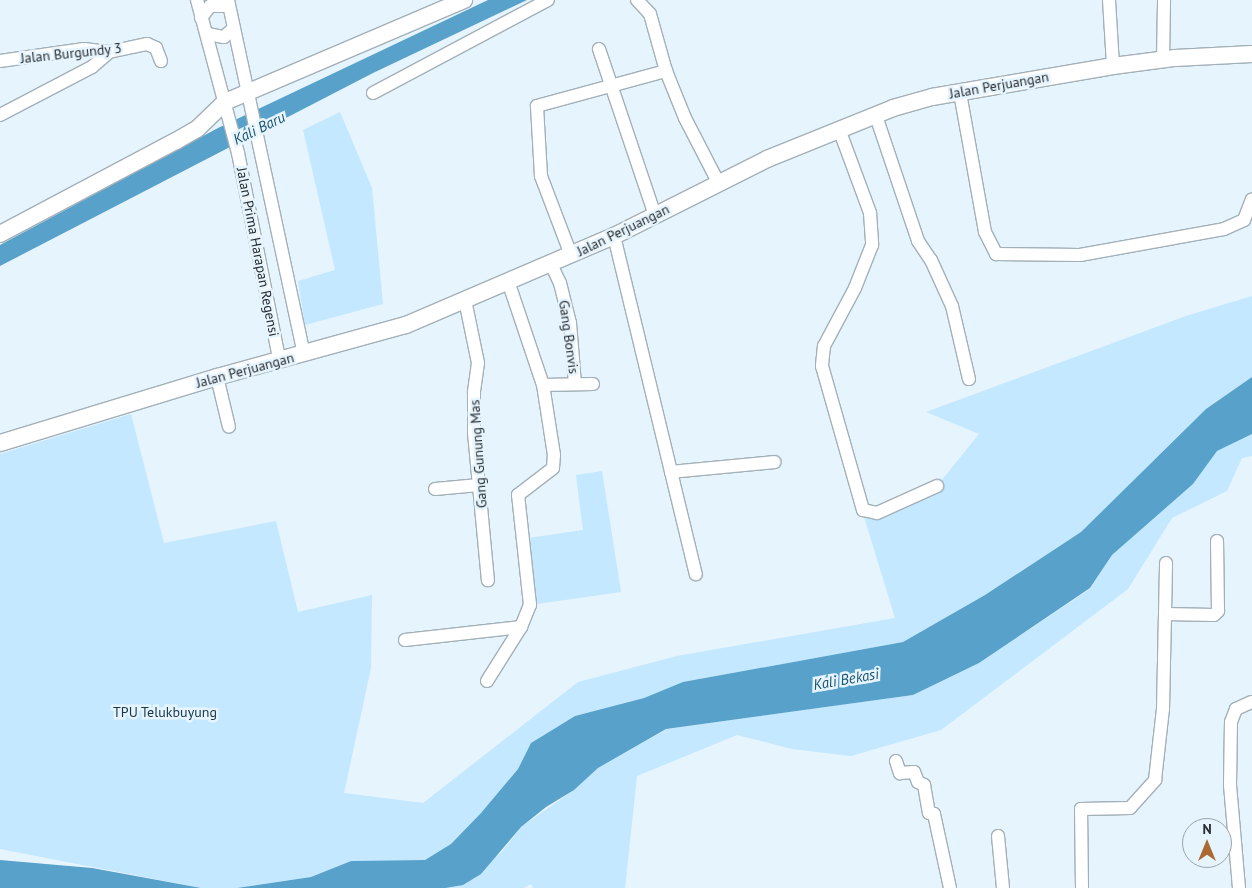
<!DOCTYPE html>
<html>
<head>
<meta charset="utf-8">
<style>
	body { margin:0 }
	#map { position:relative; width:1252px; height:888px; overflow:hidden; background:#e6f4fd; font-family:"PT Sans",sans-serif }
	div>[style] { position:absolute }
	.green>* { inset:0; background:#c3e8ff }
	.water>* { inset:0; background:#57a1ca }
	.roads { filter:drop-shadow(1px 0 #a3b0b8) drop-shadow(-1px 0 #a3b0b8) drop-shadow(0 1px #a3b0b8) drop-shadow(0 -1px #a3b0b8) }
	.minor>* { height:12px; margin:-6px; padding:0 6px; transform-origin:6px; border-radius:6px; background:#fff }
	.major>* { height:16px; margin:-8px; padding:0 8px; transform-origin:8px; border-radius:8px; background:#fff }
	span { translate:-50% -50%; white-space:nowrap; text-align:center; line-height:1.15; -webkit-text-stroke:5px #e6f4fd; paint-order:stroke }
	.street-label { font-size:14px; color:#272c2f }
	.park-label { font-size:14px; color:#163749 }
	.water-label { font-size:15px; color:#1b5471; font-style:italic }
	.north { position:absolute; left:1182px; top:818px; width:50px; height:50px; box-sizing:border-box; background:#e6f4fd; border:1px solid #9aa4ab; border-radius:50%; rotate:0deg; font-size:14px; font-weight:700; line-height:20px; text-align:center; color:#272c2f }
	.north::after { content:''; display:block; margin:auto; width:18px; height:22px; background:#aa6a32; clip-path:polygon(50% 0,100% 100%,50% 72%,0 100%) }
</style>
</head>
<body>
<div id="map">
	<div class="green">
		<i style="clip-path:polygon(340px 112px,372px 188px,383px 304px,305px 325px,298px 281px,335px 270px,303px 130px)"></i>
		<i style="clip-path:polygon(1252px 296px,1252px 377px,1206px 409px,1081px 532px,985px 595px,903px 642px,684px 682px,644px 698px,575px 716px,531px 743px,518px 769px,481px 813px,451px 844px,425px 860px,351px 861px,311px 877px,237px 888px,201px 888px,0 849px,0 454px,131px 414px,164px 543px,276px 521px,298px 612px,372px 595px,371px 668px,344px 793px,423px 803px,578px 682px,677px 656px,895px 618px,861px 507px,866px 513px,937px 486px,979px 434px,926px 412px,1186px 316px)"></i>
		<i style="clip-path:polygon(1252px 434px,1252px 456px,1242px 458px,1227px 491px,1172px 518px,1128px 589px,941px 730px,851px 756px,792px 749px,737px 735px,637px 776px,625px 888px,533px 888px,531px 884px,524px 888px,445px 888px,501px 853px,521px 827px,574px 790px,598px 768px,667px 729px,913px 695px,979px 663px,1090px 589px,1112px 555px,1193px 484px,1217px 451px)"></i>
		<i style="clip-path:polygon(602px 471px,621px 592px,530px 605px,521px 539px,583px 530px,576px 475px)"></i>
	</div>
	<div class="water">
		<i style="clip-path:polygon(488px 0,527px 0,373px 73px,0 266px,0 245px,218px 128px)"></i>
		<i style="clip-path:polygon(1252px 377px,1252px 434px,1217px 451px,1193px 484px,1112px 555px,1090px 588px,979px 663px,913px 695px,666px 729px,598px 768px,574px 790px,546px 807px,521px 827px,481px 874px,463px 885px,445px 888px,237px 888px,311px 877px,351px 861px,425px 860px,451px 844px,481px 813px,518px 769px,531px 743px,575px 716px,644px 698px,683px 682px,903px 642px,985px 595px,1081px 532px,1206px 409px)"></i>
		<i style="clip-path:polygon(0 860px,92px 868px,201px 888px,0 888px)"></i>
	</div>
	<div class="roads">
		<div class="minor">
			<i style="left:197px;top:0;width:158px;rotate:75deg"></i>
			<i style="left:238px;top:153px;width:210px;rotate:78.7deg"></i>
			<i style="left:228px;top:0;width:362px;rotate:77.9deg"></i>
			<i style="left:637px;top:0;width:19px;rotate:47deg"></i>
			<i style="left:650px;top:14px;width:59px;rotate:74.3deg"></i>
			<i style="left:666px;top:71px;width:51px;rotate:68deg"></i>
			<i style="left:685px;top:118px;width:74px;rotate:62.7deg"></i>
			<i style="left:1109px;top:0;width:66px;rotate:86.5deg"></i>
			<i style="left:201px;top:18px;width:15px;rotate:-53deg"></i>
			<i style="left:210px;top:6px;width:19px"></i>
			<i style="left:208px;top:34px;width:16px;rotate:11deg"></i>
			<i style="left:224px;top:37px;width:13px;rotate:-42deg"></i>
			<i style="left:599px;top:49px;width:175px;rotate:71.4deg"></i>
			<i style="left:1163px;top:60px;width:60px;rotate:-89deg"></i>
			<i style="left:0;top:61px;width:85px;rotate:-8.1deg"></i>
			<i style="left:84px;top:49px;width:25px;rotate:7deg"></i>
			<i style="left:109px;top:52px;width:39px;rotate:-12deg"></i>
			<i style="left:147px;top:44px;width:10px;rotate:24deg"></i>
			<i style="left:156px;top:48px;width:14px;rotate:69deg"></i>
			<i style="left:373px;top:93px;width:198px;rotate:-28deg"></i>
			<i style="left:960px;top:93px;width:141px;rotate:79.8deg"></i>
			<i style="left:985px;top:232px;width:25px;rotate:63deg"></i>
			<i style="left:996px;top:254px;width:84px;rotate:0.7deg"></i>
			<i style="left:1080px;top:255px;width:146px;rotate:-10.2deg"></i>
			<i style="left:1224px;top:229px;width:22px;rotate:-24deg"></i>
			<i style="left:1244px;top:220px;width:22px;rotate:-69deg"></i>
			<i style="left:0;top:115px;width:104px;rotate:-27.6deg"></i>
			<i style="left:92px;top:67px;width:23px;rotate:-41deg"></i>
			<i style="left:876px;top:116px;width:132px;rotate:71.4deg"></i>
			<i style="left:918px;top:241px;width:23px;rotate:56deg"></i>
			<i style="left:931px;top:260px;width:51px;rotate:65.5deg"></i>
			<i style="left:952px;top:306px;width:75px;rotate:76.9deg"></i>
			<i style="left:839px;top:129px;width:90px;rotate:69.7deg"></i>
			<i style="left:870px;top:213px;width:32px;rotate:86deg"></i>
			<i style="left:872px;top:245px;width:46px;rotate:111.6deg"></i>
			<i style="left:855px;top:288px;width:66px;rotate:118.1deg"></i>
			<i style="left:824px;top:346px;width:20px;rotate:96deg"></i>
			<i style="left:822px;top:366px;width:150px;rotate:74.1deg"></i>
			<i style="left:863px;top:510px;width:14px;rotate:12deg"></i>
			<i style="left:877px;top:513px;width:66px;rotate:-24.2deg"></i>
			<i style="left:614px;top:236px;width:348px;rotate:76.4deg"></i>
			<i style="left:571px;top:255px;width:85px;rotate:-110.8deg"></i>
			<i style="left:541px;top:176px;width:70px;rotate:-93.3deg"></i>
			<i style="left:537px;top:106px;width:134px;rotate:-15.2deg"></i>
			<i style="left:551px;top:264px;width:21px;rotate:65deg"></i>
			<i style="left:560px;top:283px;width:41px;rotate:76deg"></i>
			<i style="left:570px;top:323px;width:61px;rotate:85.3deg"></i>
			<i style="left:465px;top:300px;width:64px;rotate:78.3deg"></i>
			<i style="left:478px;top:363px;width:30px;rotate:98deg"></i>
			<i style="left:474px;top:393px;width:40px;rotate:90deg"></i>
			<i style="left:474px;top:433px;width:148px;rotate:84.6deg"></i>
			<i style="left:217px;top:377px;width:51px;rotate:76.5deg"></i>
			<i style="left:543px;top:385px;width:50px;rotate:-1.1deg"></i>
			<i style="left:671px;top:472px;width:104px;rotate:-5.5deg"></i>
			<i style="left:435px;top:489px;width:44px;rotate:-5.2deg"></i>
			<i style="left:1165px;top:614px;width:49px;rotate:1.2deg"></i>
			<i style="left:1214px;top:615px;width:6px;rotate:-45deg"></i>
			<i style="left:1218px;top:611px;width:70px;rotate:-90.8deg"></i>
			<i style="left:405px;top:640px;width:117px;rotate:-6.4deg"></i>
			<i style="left:487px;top:681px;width:64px;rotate:-57.8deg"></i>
			<i style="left:521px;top:627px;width:24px;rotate:-68deg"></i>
			<i style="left:530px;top:605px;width:111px;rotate:-96.2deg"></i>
			<i style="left:518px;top:495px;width:44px;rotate:-37.6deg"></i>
			<i style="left:553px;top:468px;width:13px;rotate:-86deg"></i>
			<i style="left:554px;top:455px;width:71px;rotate:-98.9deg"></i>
			<i style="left:543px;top:385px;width:110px;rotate:-108.6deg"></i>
			<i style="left:896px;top:761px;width:13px;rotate:72deg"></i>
			<i style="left:900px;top:773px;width:14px;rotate:-4deg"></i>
			<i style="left:914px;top:772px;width:11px;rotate:68deg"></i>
			<i style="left:918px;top:782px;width:7px;rotate:27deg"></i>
			<i style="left:924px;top:785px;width:28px;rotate:80deg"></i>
			<i style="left:929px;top:813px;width:5px;rotate:11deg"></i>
			<i style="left:934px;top:814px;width:76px;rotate:77.8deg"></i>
			<i style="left:998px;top:836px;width:52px;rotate:84.5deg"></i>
			<i style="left:1082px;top:888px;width:79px;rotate:-90.7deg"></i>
			<i style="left:1081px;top:809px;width:49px;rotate:-1.2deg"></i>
			<i style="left:1130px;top:808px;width:38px;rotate:-48deg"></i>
			<i style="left:1155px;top:780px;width:71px;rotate:-83.6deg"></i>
			<i style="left:1163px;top:709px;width:146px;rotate:-88.8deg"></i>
			<i style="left:1239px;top:888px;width:103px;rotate:-95deg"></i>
			<i style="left:1230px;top:785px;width:63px;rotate:-89.1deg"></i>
			<i style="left:1231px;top:722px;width:14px;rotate:-69deg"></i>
			<i style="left:1236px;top:709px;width:17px;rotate:-24deg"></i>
		</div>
		<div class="major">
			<i style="left:0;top:234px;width:199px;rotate:-27.9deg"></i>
			<i style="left:176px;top:141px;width:24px;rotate:-30deg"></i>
			<i style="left:197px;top:129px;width:39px;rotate:-44deg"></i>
			<i style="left:225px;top:102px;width:260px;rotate:-23.1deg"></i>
			<i style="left:0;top:443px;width:227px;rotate:-16.9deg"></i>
			<i style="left:217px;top:377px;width:196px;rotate:-15.4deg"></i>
			<i style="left:406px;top:325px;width:226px;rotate:-23.2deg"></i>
			<i style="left:614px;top:236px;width:171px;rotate:-26.7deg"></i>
			<i style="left:767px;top:159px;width:136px;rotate:-22deg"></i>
			<i style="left:893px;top:108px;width:41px;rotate:-15.8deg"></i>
			<i style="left:932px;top:97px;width:184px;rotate:-9.7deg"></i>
			<i style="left:1113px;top:66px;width:63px;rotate:-7.4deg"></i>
			<i style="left:1175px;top:58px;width:77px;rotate:-3deg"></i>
		</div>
	</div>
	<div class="street-label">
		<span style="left:71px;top:53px;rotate:-6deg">Jalan Burgundy 3</span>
		<span style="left:999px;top:85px;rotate:-10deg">Jalan Perjuangan</span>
		<span style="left:623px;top:230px;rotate:-26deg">Jalan Perjuangan</span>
		<span style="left:258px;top:252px;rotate:79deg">Jalan Prima Harapan Regensi</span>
		<span style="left:569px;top:337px;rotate:82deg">Gang Bonvis</span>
		<span style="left:245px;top:370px;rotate:-15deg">Jalan Perjuangan</span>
		<span style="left:478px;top:454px;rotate:-94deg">Gang Gunung Mas</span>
	</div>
	<div class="park-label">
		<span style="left:165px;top:712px">TPU Telukbuyung</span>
	</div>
	<div class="water-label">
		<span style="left:259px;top:128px;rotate:-26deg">Kali Baru</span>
		<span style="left:846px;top:679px;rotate:-10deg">Kali Bekasi</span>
	</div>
	<div class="north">N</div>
</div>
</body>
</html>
